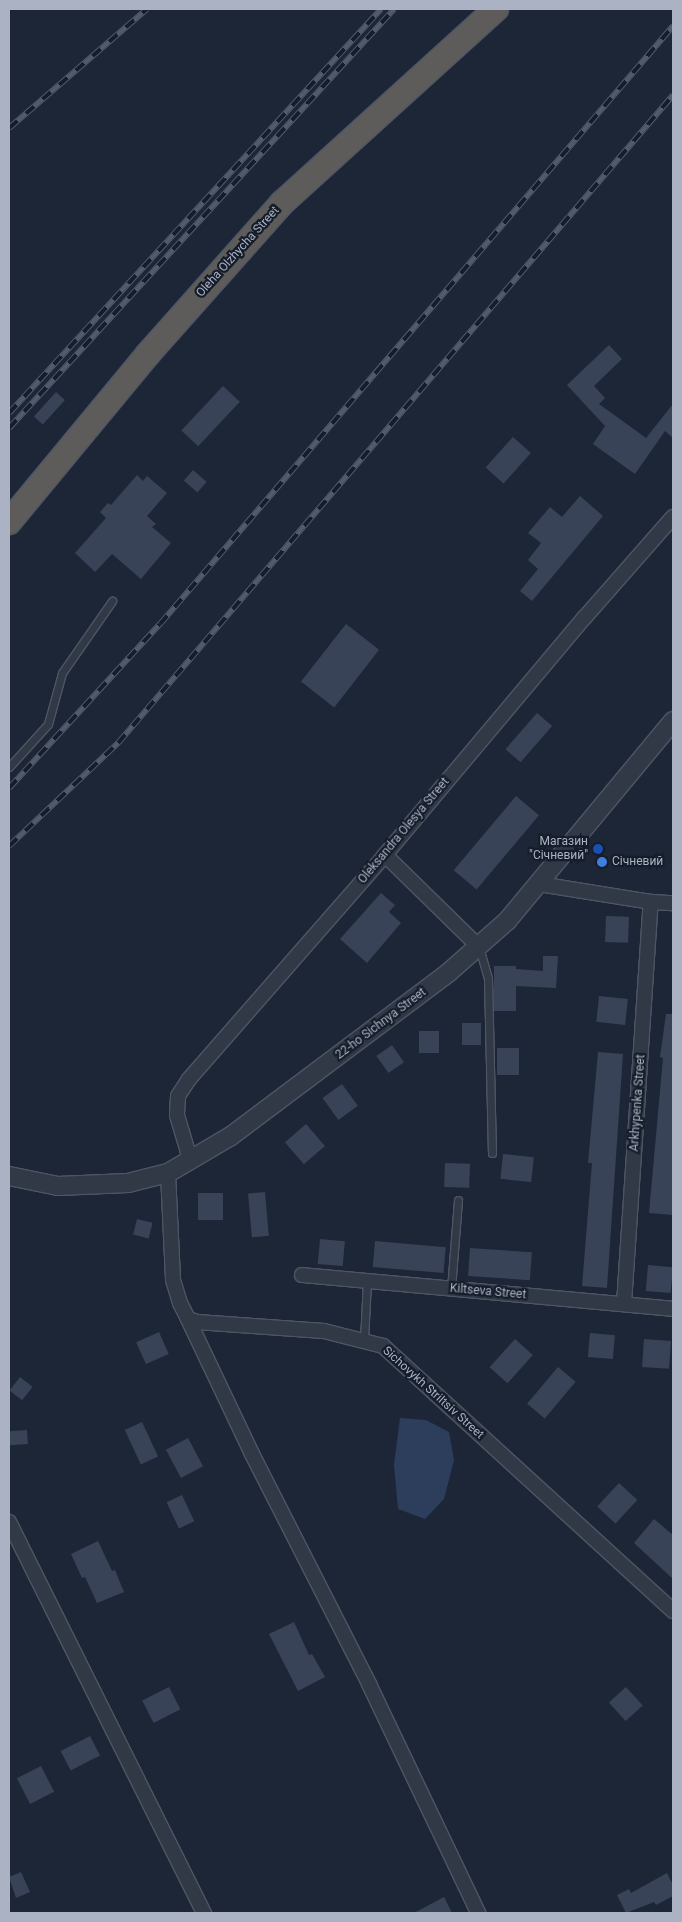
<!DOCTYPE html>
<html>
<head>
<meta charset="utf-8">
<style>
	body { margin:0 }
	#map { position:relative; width:682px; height:1922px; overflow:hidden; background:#1d2636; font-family:Roboto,sans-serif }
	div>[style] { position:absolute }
	.water>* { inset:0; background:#2d3d5c }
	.building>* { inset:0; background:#394357; transform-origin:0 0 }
	.roads { filter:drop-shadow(1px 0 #4e5564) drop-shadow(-1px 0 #4e5564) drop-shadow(0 1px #4e5564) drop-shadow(0 -1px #4e5564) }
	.service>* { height:7px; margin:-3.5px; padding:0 3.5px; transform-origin:3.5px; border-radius:3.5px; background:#313846 }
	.minor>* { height:14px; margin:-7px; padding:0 7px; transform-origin:7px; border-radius:7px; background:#313846 }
	.tertiary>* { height:18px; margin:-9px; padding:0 9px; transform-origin:9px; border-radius:9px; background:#313846 }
	.trunk>* { height:24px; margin:-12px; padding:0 12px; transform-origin:12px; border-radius:12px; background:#5e5c5a }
	.rail>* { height:5.5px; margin-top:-2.75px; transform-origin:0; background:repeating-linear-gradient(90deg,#161d2a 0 11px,#525b6e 0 22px); box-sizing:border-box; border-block:1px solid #525b6e }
	.dots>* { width:14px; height:14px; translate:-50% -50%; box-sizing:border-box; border:2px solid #161d2a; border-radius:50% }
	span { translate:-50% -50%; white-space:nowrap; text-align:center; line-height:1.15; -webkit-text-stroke:4.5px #161d2a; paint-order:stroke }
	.street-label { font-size:12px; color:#aab2c4 }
	.poi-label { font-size:12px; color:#aab2c4 }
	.right { translate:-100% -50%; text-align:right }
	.left { translate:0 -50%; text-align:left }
	.frame { position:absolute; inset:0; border:10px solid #aab2c4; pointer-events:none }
</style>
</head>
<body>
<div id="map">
	<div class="water">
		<i style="clip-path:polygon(400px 1418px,426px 1420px,449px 1432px,454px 1460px,444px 1499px,425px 1519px,398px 1509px,394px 1465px)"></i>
	</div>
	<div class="building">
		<i style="clip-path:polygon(609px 345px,622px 359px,594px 386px,605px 398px,599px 404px,646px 438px,673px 404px,673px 438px,665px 431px,635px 474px,593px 444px,605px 426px,567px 385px)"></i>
		<i style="left:223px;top:386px;width:23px;height:61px;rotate:43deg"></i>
		<i style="left:56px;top:392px;width:12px;height:33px;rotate:42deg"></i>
		<i style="left:513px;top:437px;width:24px;height:41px;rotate:42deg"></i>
		<i style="left:193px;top:470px;width:18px;height:14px;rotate:41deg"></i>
		<i style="clip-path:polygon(137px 475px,143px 481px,147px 476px,167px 493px,147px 516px,156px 524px,152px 527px,171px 543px,141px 579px,112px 554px,95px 572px,75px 553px,106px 518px,100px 512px,108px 503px,111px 505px)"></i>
		<i style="clip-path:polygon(580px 496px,603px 516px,532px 601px,520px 591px,538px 569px,528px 560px,541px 543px,528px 533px,550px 507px,562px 517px)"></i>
		<i style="left:346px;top:624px;width:42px;height:73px;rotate:38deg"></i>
		<i style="left:537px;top:713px;width:20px;height:48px;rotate:41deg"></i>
		<i style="left:516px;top:796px;width:30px;height:97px;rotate:40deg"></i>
		<i style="clip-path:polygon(381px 893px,395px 905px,389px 912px,401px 923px,367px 963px,340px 939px)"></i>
		<i style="left:606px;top:916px;width:23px;height:26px;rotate:2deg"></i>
		<i style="clip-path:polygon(543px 956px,558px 956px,556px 988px,516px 986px,516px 1011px,494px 1011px,494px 966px,516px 966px,516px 969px,543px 971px)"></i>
		<i style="left:599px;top:996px;width:29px;height:26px;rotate:6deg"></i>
		<i style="clip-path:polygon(666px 1014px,673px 1014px,673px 1215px,649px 1213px,663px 1058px,660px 1057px)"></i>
		<i style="left:481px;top:1023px;width:22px;height:19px;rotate:90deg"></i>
		<i style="left:419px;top:1031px;width:20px;height:22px"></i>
		<i style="left:392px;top:1045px;width:21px;height:19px;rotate:55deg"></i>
		<i style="left:497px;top:1048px;width:22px;height:27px"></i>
		<i style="clip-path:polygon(598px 1052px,623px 1054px,607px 1288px,582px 1286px,592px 1163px,588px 1163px)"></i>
		<i style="left:342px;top:1084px;width:27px;height:24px;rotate:54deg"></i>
		<i style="left:306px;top:1124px;width:29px;height:28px;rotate:49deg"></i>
		<i style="left:503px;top:1154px;width:31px;height:25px;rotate:6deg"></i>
		<i style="left:445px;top:1163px;width:25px;height:24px;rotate:2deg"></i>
		<i style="left:265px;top:1192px;width:44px;height:17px;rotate:85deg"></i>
		<i style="left:198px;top:1193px;width:25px;height:27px"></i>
		<i style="left:137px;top:1219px;width:16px;height:16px;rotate:14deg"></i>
		<i style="left:320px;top:1239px;width:25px;height:25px;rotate:5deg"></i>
		<i style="left:375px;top:1241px;width:71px;height:26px;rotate:5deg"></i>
		<i style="left:470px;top:1248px;width:62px;height:28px;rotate:4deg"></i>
		<i style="left:648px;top:1265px;width:25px;height:26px;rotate:5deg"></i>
		<i style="left:159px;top:1332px;width:24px;height:25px;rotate:66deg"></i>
		<i style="left:590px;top:1333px;width:25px;height:24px;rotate:5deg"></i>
		<i style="left:515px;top:1339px;width:24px;height:38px;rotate:42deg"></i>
		<i style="left:644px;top:1339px;width:27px;height:28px;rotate:4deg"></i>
		<i style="left:558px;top:1367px;width:23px;height:48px;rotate:40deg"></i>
		<i style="left:20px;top:1377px;width:16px;height:17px;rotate:38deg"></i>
		<i style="left:142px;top:1422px;width:38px;height:19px;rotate:65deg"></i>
		<i style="left:27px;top:1430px;width:14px;height:18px;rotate:86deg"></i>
		<i style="left:188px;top:1438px;width:32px;height:25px;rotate:62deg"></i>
		<i style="left:619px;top:1483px;width:25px;height:32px;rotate:43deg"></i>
		<i style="left:182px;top:1495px;width:29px;height:17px;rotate:65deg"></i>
		<i style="clip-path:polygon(654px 1519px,673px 1535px,673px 1579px,634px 1543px)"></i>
		<i style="clip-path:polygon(98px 1541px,112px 1571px,115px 1570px,124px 1592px,97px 1603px,85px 1577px,82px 1578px,71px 1554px)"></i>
		<i style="clip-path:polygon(294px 1622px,309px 1655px,312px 1654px,325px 1677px,298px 1691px,269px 1634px)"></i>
		<i style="left:169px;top:1687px;width:25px;height:30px;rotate:63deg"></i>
		<i style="left:626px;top:1687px;width:25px;height:23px;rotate:48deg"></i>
		<i style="left:90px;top:1736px;width:22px;height:33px;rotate:63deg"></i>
		<i style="left:41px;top:1766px;width:29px;height:27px;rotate:63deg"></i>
		<i style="clip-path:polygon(21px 1872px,30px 1892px,16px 1898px,9px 1877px)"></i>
		<i style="clip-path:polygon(667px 1873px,673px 1885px,673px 1896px,656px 1905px,654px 1902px,626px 1913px,617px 1895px,629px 1889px,631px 1893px)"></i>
		<i style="clip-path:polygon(444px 1897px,452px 1913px,414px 1913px)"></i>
	</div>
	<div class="roads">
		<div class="service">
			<i style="left:9px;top:767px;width:58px;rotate:-47.8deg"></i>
			<i style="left:48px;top:724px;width:53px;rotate:-74.6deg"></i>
			<i style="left:62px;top:673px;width:88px;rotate:-55.2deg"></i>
			<i style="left:479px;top:947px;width:32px;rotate:74deg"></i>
			<i style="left:488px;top:978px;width:175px;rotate:88.7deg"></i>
			<i style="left:451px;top:1289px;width:89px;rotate:-85.5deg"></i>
			<i style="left:364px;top:1340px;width:59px;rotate:-87.1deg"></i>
		</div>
		<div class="minor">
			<i style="left:385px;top:855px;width:130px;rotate:44.4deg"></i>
			<i style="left:539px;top:884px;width:113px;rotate:9.1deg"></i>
			<i style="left:651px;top:902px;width:22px;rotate:3deg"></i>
			<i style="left:190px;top:1159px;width:46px;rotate:-106.5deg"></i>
			<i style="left:177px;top:1115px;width:19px;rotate:-87deg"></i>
			<i style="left:178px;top:1096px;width:20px;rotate:-57deg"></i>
			<i style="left:189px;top:1079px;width:298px;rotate:-48.8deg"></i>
			<i style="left:385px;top:855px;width:311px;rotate:-50deg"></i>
			<i style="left:585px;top:617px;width:133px;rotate:-48.7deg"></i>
			<i style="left:168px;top:1173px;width:107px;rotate:87.3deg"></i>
			<i style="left:173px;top:1280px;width:24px;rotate:73deg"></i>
			<i style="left:180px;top:1303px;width:18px;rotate:63deg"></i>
			<i style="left:188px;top:1319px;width:9px;rotate:18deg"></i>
			<i style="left:197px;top:1322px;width:127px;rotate:4.1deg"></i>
			<i style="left:324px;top:1331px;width:61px;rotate:14.3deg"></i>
			<i style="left:383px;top:1346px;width:393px;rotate:42.4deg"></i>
			<i style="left:302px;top:1275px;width:373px;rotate:5.2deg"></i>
			<i style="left:624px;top:1304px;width:403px;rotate:-86.2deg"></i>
			<i style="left:188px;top:1319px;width:149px;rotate:64.6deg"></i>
			<i style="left:252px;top:1454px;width:258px;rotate:63deg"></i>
			<i style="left:369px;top:1684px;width:254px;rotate:64.5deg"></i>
			<i style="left:9px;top:1522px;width:437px;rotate:63.5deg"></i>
		</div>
		<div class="tertiary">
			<i style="left:9px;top:1176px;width:50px;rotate:11.5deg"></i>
			<i style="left:58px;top:1186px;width:70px;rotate:-2.5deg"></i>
			<i style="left:128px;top:1183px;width:41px;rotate:-14deg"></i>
			<i style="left:168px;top:1173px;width:73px;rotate:-30.4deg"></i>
			<i style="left:231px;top:1136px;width:271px;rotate:-36.9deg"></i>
			<i style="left:448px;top:973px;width:79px;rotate:-41.4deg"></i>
			<i style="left:507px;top:921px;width:260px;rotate:-50.3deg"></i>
		</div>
		<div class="trunk">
			<i style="left:9px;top:522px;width:218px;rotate:-50.4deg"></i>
			<i style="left:148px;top:354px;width:202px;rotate:-48.4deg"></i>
			<i style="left:282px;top:203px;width:289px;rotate:-42.2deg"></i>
		</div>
	</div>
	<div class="rail">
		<i style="left:9px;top:128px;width:182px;rotate:-40.8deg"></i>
		<i style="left:9px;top:413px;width:549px;rotate:-47.36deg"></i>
		<i style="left:9px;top:428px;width:569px;rotate:-47.42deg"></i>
		<i style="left:9px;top:788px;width:223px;rotate:-47.4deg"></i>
		<i style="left:160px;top:624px;width:788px;rotate:-49.38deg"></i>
		<i style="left:9px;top:846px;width:150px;rotate:-43.4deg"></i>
		<i style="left:118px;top:743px;width:853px;rotate:-49.42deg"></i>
	</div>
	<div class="dots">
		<i style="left:598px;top:849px;background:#1a4fb4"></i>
		<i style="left:602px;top:862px;background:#3f7fe0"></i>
	</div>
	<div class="street-label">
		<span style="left:238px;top:252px;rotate:-48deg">Oleha Olzhycha Street</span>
		<span style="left:404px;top:831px;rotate:-50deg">Oleksandra Olesya Street</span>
		<span style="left:381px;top:1024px;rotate:-37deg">22-ho Sichnya Street</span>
		<span style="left:638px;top:1103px;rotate:-86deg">Arkhypenka Street</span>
		<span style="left:488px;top:1292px;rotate:5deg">Kiltseva Street</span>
		<span style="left:433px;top:1393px;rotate:42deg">Sichovykh Striltsiv Street</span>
	</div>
	<div class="poi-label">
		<span class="right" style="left:588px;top:849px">Магазин<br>"Січневий"</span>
		<span class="left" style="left:612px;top:862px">Січневий</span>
	</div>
	<div class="frame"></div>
</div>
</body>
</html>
